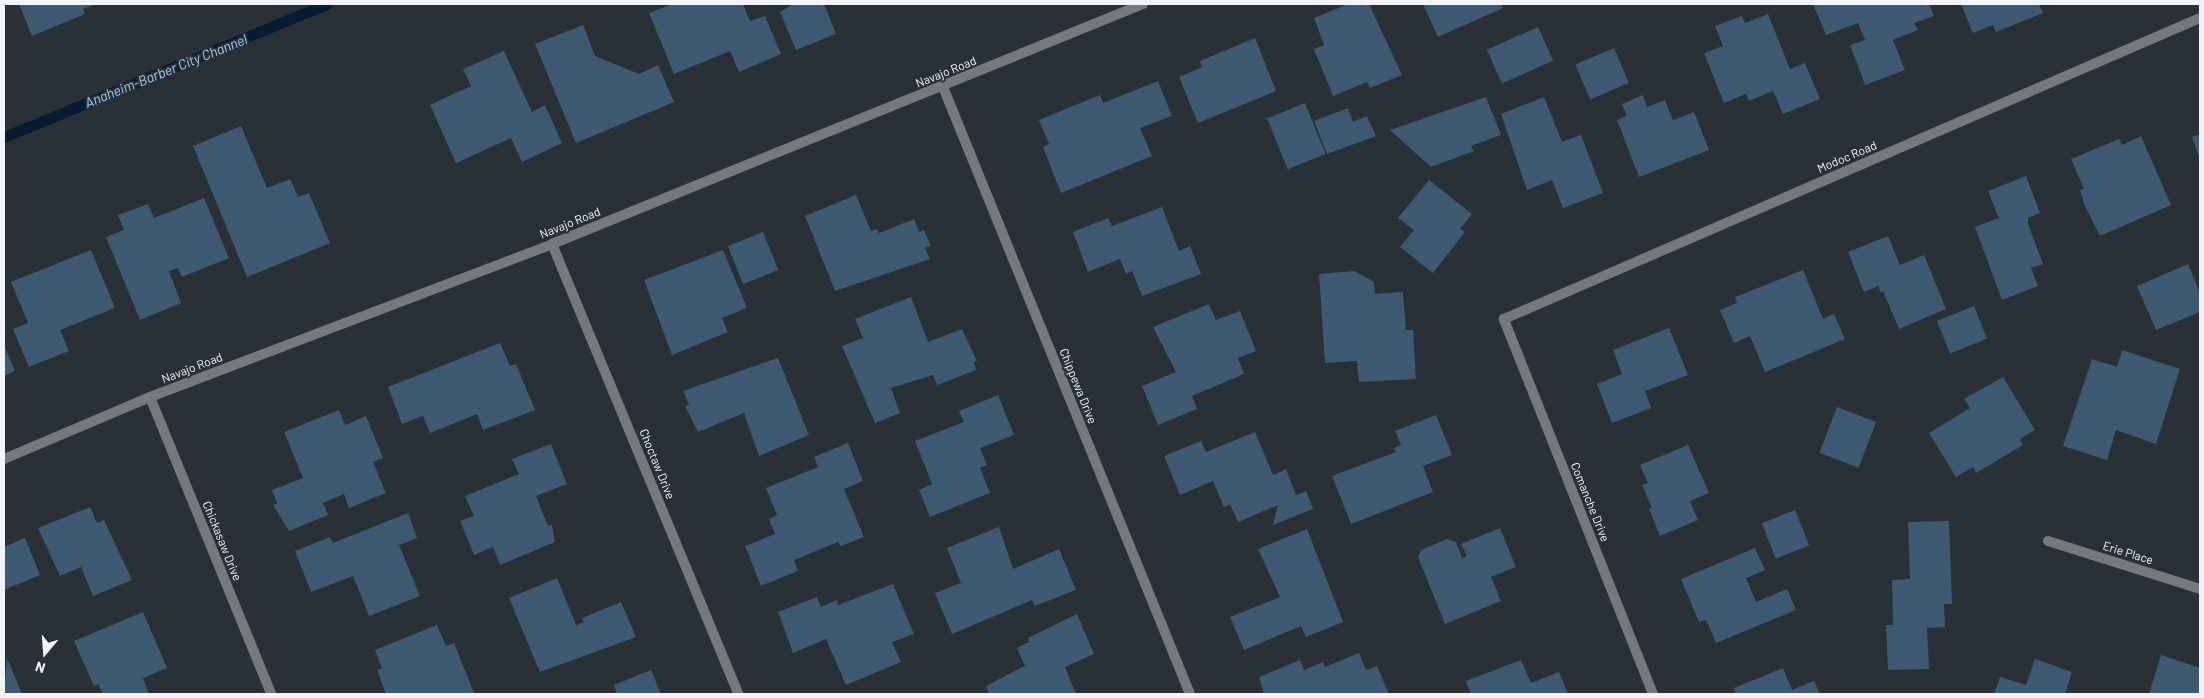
<!DOCTYPE html>
<html>
<head>
<meta charset="utf-8">
<style>
	body { margin:0 }
	#map { position:relative; width:2204px; height:698px; overflow:hidden; background:#293036; font-family:Barlow,sans-serif }
	div>[style] { position:absolute }
	.stream>* { height:11px; margin:-5.5px; padding:0 5.5px; transform-origin:5.5px; border-radius:5.5px; background:#041d33 }
	.building>* { inset:0; background:#3e5972; transform-origin:0 0 }
	.street>* { height:10px; margin:-5px; padding:0 5px; transform-origin:5px; border-radius:5px; background:#75787c }
	span { translate:-50% -50%; white-space:nowrap; text-align:center; line-height:1.15; -webkit-text-stroke:4px #293036; paint-order:stroke }
	.street-label { font-size:12px; color:#f1f5f9 }
	.water-label { font-size:14px; color:#9ecffd; font-style:italic }
	.frame { position:absolute; inset:0; border:5px solid #f1f5f9; pointer-events:none }
	.north { position:absolute; left:20px; top:628px; width:50px; height:50px; -webkit-text-stroke:4px #293036; paint-order:stroke; rotate:198deg; font-size:14px; font-weight:700; line-height:20px; text-align:center; color:#f1f5f9 }
	.north::after { content:''; display:block; margin:auto; width:18px; height:22px; background:#f1f5f9; clip-path:polygon(50% 0,100% 100%,50% 72%,0 100%) }
</style>
</head>
<body>
<div id="map">
	<div class="stream">
		<i style="left:4px;top:137px;width:349px;rotate:-22.4deg"></i>
	</div>
	<div class="building">
		<i style="clip-path:polygon(19px 4px,96px 4px,83px 9px,85px 14px,32px 36px)"></i>
		<i style="clip-path:polygon(673px 4px,743px 4px,750px 21px,765px 16px,781px 54px,739px 72px,730px 51px,674px 74px,649px 13px)"></i>
		<i style="clip-path:polygon(793px 4px,824px 4px,836px 34px,796px 50px,780px 12px)"></i>
		<i style="clip-path:polygon(1348px 4px,1369px 4px,1402px 75px,1370px 88px,1367px 82px,1333px 96px,1314px 49px,1324px 45px,1314px 18px)"></i>
		<i style="clip-path:polygon(1423px 4px,1501px 4px,1503px 8px,1438px 37px)"></i>
		<i style="clip-path:polygon(1813px 4px,1929px 4px,1934px 16px,1914px 23px,1918px 30px,1893px 40px,1905px 70px,1865px 85px,1850px 45px,1865px 40px,1858px 23px,1826px 35px)"></i>
		<i style="clip-path:polygon(1961px 4px,2039px 4px,2043px 13px,1996px 32px,1993px 25px,1973px 33px)"></i>
		<i style="clip-path:polygon(1768px 14px,1790px 69px,1805px 63px,1820px 99px,1783px 114px,1773px 91px,1749px 101px,1746px 94px,1724px 103px,1704px 53px,1723px 46px,1715px 26px,1742px 16px,1745px 23px)"></i>
		<i style="clip-path:polygon(583px 25px,595px 56px,639px 74px,658px 65px,674px 102px,576px 143px,535px 44px)"></i>
		<i style="left:1538px;top:27px;width:37px;height:56px;rotate:66deg"></i>
		<i style="clip-path:polygon(1255px 38px,1276px 91px,1198px 123px,1179px 77px,1202px 67px,1200px 61px)"></i>
		<i style="left:1614px;top:48px;width:38px;height:42px;rotate:67deg"></i>
		<i style="clip-path:polygon(504px 51px,532px 112px,545px 105px,562px 143px,522px 162px,511px 138px,456px 163px,430px 105px,471px 86px,463px 69px)"></i>
		<i style="clip-path:polygon(1158px 81px,1172px 116px,1140px 128px,1152px 156px,1061px 193px,1043px 147px,1049px 144px,1039px 120px,1100px 95px,1103px 103px)"></i>
		<i style="clip-path:polygon(1643px 95px,1647px 107px,1665px 100px,1673px 120px,1694px 112px,1709px 150px,1639px 177px,1617px 120px,1627px 116px,1622px 104px)"></i>
		<i style="clip-path:polygon(1486px 97px,1501px 135px,1471px 146px,1474px 151px,1431px 167px,1390px 130px)"></i>
		<i style="clip-path:polygon(1544px 97px,1562px 142px,1581px 135px,1603px 193px,1563px 208px,1552px 180px,1527px 190px,1501px 114px)"></i>
		<i style="left:1305px;top:103px;width:55px;height:41px;rotate:68deg"></i>
		<i style="clip-path:polygon(1348px 108px,1353px 122px,1367px 116px,1376px 136px,1327px 154px,1314px 121px)"></i>
		<i style="clip-path:polygon(241px 126px,267px 188px,290px 179px,298px 197px,309px 193px,330px 243px,247px 277px,193px 146px)"></i>
		<i style="clip-path:polygon(2200px 134px,2200px 159px,2192px 137px)"></i>
		<i style="clip-path:polygon(2141px 136px,2171px 205px,2100px 236px,2084px 204px,2080px 190px,2084px 189px,2071px 159px,2119px 139px,2122px 145px)"></i>
		<i style="clip-path:polygon(2026px 176px,2040px 213px,2028px 218px,2028px 224px,2043px 264px,2031px 268px,2038px 286px,2002px 300px,1975px 227px,1999px 218px,1988px 191px)"></i>
		<i style="clip-path:polygon(1429px 180px,1472px 214px,1460px 229px,1465px 232px,1433px 273px,1400px 247px,1414px 230px,1398px 218px)"></i>
		<i style="clip-path:polygon(856px 195px,871px 231px,877px 229px,879px 233px,914px 219px,919px 232px,924px 230px,931px 246px,925px 248px,930px 259px,835px 291px,805px 216px)"></i>
		<i style="clip-path:polygon(204px 198px,229px 258px,182px 277px,178px 268px,169px 271px,181px 303px,140px 320px,106px 237px,124px 230px,118px 215px,148px 204px,154px 218px)"></i>
		<i style="clip-path:polygon(1162px 207px,1179px 251px,1190px 246px,1201px 274px,1142px 296px,1132px 271px,1126px 274px,1120px 259px,1088px 272px,1073px 232px,1108px 218px,1112px 226px)"></i>
		<i style="left:763px;top:232px;width:41px;height:38px;rotate:68deg"></i>
		<i style="clip-path:polygon(1888px 236px,1900px 265px,1924px 255px,1946px 309px,1899px 329px,1883px 291px,1881px 293px,1878px 286px,1864px 292px,1848px 252px)"></i>
		<i style="clip-path:polygon(91px 250px,115px 308px,60px 330px,69px 351px,29px 367px,13px 329px,28px 323px,11px 282px)"></i>
		<i style="clip-path:polygon(723px 250px,747px 308px,722px 318px,728px 332px,672px 355px,644px 280px)"></i>
		<i style="clip-path:polygon(2188px 264px,2200px 293px,2200px 312px,2156px 330px,2137px 286px)"></i>
		<i style="clip-path:polygon(1803px 270px,1823px 319px,1834px 314px,1845px 339px,1765px 372px,1750px 336px,1734px 343px,1720px 310px,1737px 303px,1735px 297px)"></i>
		<i style="clip-path:polygon(1354px 271px,1374px 282px,1375px 294px,1403px 292px,1406px 330px,1413px 330px,1416px 379px,1359px 382px,1357px 361px,1325px 363px,1319px 274px)"></i>
		<i style="clip-path:polygon(911px 297px,928px 342px,962px 329px,977px 361px,974px 362px,976px 370px,937px 385px,933px 375px,891px 388px,900px 413px,875px 423px,842px 346px,863px 338px,855px 319px)"></i>
		<i style="clip-path:polygon(1209px 304px,1216px 320px,1240px 311px,1256px 351px,1238px 358px,1244px 374px,1192px 396px,1197px 409px,1158px 425px,1142px 386px,1176px 372px,1153px 327px)"></i>
		<i style="left:1974px;top:306px;width:35px;height:40px;rotate:68deg"></i>
		<i style="clip-path:polygon(1669px 328px,1688px 375px,1645px 391px,1651px 408px,1612px 423px,1597px 384px,1622px 374px,1613px 350px)"></i>
		<i style="clip-path:polygon(500px 343px,510px 366px,516px 364px,535px 410px,483px 430px,477px 414px,430px 433px,423px 416px,402px 424px,388px 387px)"></i>
		<i style="clip-path:polygon(4px 345px,15px 371px,4px 376px)"></i>
		<i style="clip-path:polygon(2122px 350px,2180px 369px,2156px 444px,2116px 430px,2107px 460px,2063px 446px,2092px 359px,2117px 367px)"></i>
		<i style="clip-path:polygon(778px 358px,809px 435px,759px 456px,744px 413px,698px 432px,685px 406px,689px 405px,683px 391px)"></i>
		<i style="clip-path:polygon(2003px 377px,2035px 430px,2020px 439px,2023px 445px,1976px 473px,1973px 467px,1956px 477px,1929px 433px,1970px 408px,1964px 399px)"></i>
		<i style="clip-path:polygon(998px 395px,1014px 435px,980px 448px,987px 465px,980px 468px,990px 493px,930px 517px,919px 490px,932px 484px,915px 441px,964px 422px,959px 411px)"></i>
		<i style="left:1837px;top:407px;width:42px;height:49px;rotate:21deg"></i>
		<i style="clip-path:polygon(339px 410px,345px 425px,366px 416px,383px 458px,373px 462px,386px 493px,349px 508px,344px 494px,323px 503px,328px 515px,289px 531px,273px 505px,277px 503px,272px 490px,303px 478px,284px 432px)"></i>
		<i style="clip-path:polygon(1436px 415px,1452px 455px,1423px 466px,1433px 492px,1351px 524px,1332px 476px,1396px 452px,1394px 448px,1401px 445px,1395px 431px)"></i>
		<i style="clip-path:polygon(1255px 432px,1273px 475px,1286px 469px,1296px 495px,1306px 491px,1313px 509px,1273px 525px,1278px 505px,1238px 522px,1230px 504px,1224px 507px,1213px 481px,1180px 495px,1164px 456px,1201px 441px,1206px 452px)"></i>
		<i style="clip-path:polygon(848px 443px,863px 481px,844px 489px,864px 537px,841px 546px,838px 542px,794px 560px,798px 571px,761px 586px,745px 546px,775px 534px,769px 519px,777px 515px,766px 488px,818px 467px,814px 457px)"></i>
		<i style="clip-path:polygon(551px 444px,567px 484px,536px 496px,548px 526px,552px 525px,555px 542px,500px 565px,493px 547px,474px 555px,460px 521px,474px 516px,465px 496px,519px 474px,512px 459px)"></i>
		<i style="clip-path:polygon(1688px 445px,1709px 493px,1690px 501px,1698px 520px,1660px 536px,1649px 509px,1652px 508px,1642px 485px,1648px 483px,1640px 465px)"></i>
		<i style="clip-path:polygon(90px 507px,97px 523px,104px 520px,132px 580px,93px 596px,81px 567px,60px 576px,38px 528px)"></i>
		<i style="left:1795px;top:510px;width:38px;height:36px;rotate:68deg"></i>
		<i style="clip-path:polygon(408px 513px,417px 538px,399px 545px,420px 596px,369px 616px,353px 576px,311px 592px,295px 551px,330px 537px,333px 543px)"></i>
		<i style="clip-path:polygon(1949px 521px,1952px 604px,1944px 604px,1945px 627px,1927px 628px,1929px 669px,1888px 670px,1886px 625px,1893px 625px,1892px 580px,1910px 579px,1908px 522px)"></i>
		<i style="clip-path:polygon(999px 527px,1013px 569px,1059px 549px,1076px 590px,1035px 606px,1032px 600px,952px 634px,935px 593px,961px 583px,947px 548px)"></i>
		<i style="clip-path:polygon(1500px 528px,1516px 567px,1491px 577px,1501px 601px,1445px 624px,1418px 557px,1421px 550px,1447px 539px,1456px 542px,1462px 558px,1467px 556px,1461px 544px)"></i>
		<i style="clip-path:polygon(1307px 529px,1343px 622px,1306px 637px,1301px 626px,1244px 650px,1230px 617px,1280px 597px,1258px 549px)"></i>
		<i style="clip-path:polygon(25px 538px,40px 575px,4px 590px,4px 547px)"></i>
		<i style="clip-path:polygon(1755px 548px,1765px 570px,1746px 578px,1756px 602px,1787px 589px,1796px 610px,1716px 643px,1706px 620px,1699px 622px,1681px 579px)"></i>
		<i style="clip-path:polygon(557px 578px,576px 625px,584px 622px,582px 618px,621px 602px,636px 637px,540px 672px,509px 598px)"></i>
		<i style="clip-path:polygon(893px 584px,914px 634px,892px 642px,901px 662px,846px 685px,826px 639px,793px 653px,778px 612px,817px 597px,821px 607px,837px 600px,838px 605px)"></i>
		<i style="clip-path:polygon(143px 612px,167px 668px,143px 678px,149px 694px,103px 694px,98px 684px,94px 686px,74px 641px)"></i>
		<i style="clip-path:polygon(1077px 614px,1094px 654px,1065px 667px,1076px 694px,989px 694px,986px 686px,1025px 666px,1017px 648px,1029px 642px,1028px 638px)"></i>
		<i style="clip-path:polygon(437px 625px,446px 646px,454px 643px,474px 693px,386px 694px,377px 670px,382px 668px,375px 650px)"></i>
		<i style="clip-path:polygon(1359px 653px,1366px 670px,1377px 666px,1389px 694px,1264px 694px,1259px 677px,1300px 660px,1304px 670px,1323px 662px,1325px 667px)"></i>
		<i style="clip-path:polygon(2161px 655px,2200px 668px,2200px 694px,2149px 694px)"></i>
		<i style="clip-path:polygon(7px 658px,22px 694px,4px 694px)"></i>
		<i style="clip-path:polygon(2035px 659px,2072px 672px,2065px 694px,1994px 694px,2000px 677px,2026px 685px)"></i>
		<i style="clip-path:polygon(1521px 660px,1531px 683px,1559px 672px,1568px 694px,1471px 694px,1466px 681px)"></i>
		<i style="clip-path:polygon(1783px 668px,1792px 690px,1814px 681px,1820px 694px,1736px 694px,1734px 688px)"></i>
		<i style="clip-path:polygon(651px 670px,661px 694px,617px 694px,614px 685px)"></i>
	</div>
	<div class="street">
		<i style="left:943px;top:87px;width:655px;rotate:67.86deg"></i>
		<i style="left:552px;top:244px;width:487px;rotate:67.5deg"></i>
		<i style="left:150px;top:397px;width:321px;rotate:67.8deg"></i>
		<i style="left:4px;top:459px;width:159px;rotate:-23deg"></i>
		<i style="left:150px;top:397px;width:430px;rotate:-20.8deg"></i>
		<i style="left:552px;top:244px;width:638px;rotate:-22.1deg"></i>
		<i style="left:2048px;top:541px;width:159px;rotate:17.5deg"></i>
		<i style="left:1653px;top:694px;width:404px;rotate:-111.7deg"></i>
		<i style="left:1504px;top:319px;width:758px;rotate:-23.39deg"></i>
	</div>
	<div class="street-label">
		<span style="left:946px;top:72px;rotate:-22deg">Navajo Road</span>
		<span style="left:1847px;top:157px;rotate:-23deg">Modoc Road</span>
		<span style="left:570px;top:223px;rotate:-22deg">Navajo Road</span>
		<span style="left:192px;top:368px;rotate:-21deg">Navajo Road</span>
		<span style="left:1078px;top:386px;rotate:68deg">Chippewa Drive</span>
		<span style="left:657px;top:464px;rotate:68deg">Choctaw Drive</span>
		<span style="left:1590px;top:502px;rotate:68deg">Comanche Drive</span>
		<span style="left:222px;top:541px;rotate:68deg">Chickasaw Drive</span>
		<span style="left:2128px;top:553px;rotate:17deg">Erie Place</span>
	</div>
	<div class="water-label">
		<span style="left:166px;top:71px;rotate:-22deg">Anaheim-Barber City Channel</span>
	</div>
	<div class="frame"></div>
	<div class="north">N</div>
</div>
</body>
</html>
